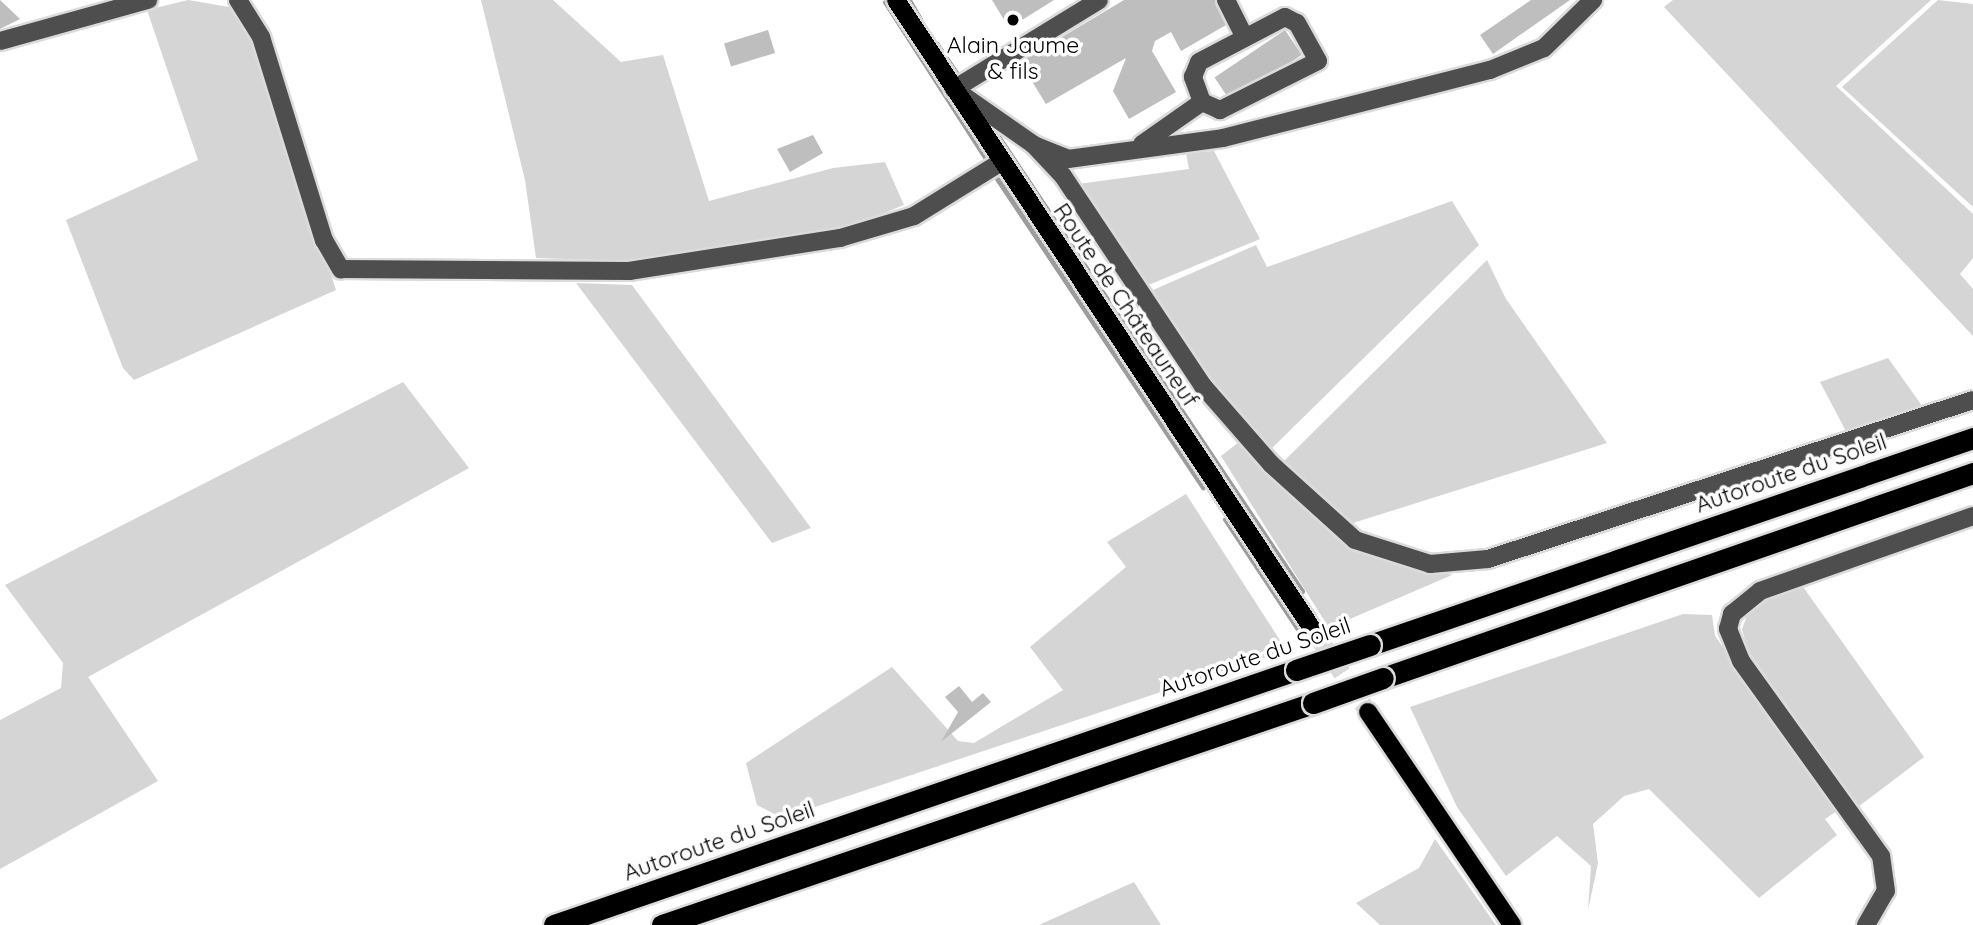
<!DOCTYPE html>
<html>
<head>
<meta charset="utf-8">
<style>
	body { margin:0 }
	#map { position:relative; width:1973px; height:925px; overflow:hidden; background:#fff; font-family:Quicksand,sans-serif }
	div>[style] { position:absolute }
	.green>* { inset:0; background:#d5d5d5 }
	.stream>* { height:5px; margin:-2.5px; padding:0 2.5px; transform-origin:2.5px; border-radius:2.5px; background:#9c9c9c }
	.building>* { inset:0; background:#bebebe; transform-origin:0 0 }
	.major-tunnel>* { height:18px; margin-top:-9px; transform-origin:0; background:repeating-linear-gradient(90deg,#d9d9d9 0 18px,transparent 0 27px) }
	.roads { filter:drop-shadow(2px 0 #dbdbdb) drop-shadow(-2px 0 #dbdbdb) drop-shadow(0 2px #dbdbdb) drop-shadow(0 -2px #dbdbdb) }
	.minor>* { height:18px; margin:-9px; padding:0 9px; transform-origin:9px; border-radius:9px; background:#4e4e4e }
	.major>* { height:18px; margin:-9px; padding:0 9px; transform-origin:9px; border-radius:9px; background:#000 }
	.highway>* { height:21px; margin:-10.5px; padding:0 10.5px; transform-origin:10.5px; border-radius:10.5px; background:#000 }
	.bridges { filter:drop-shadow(2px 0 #dbdbdb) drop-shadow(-2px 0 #dbdbdb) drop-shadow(0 2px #dbdbdb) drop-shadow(0 -2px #dbdbdb) }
	.highway-bridge>* { height:21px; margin:-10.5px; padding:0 10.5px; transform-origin:10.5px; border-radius:10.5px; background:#000 }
	.dots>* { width:19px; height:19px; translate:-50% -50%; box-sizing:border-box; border:4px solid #fff; border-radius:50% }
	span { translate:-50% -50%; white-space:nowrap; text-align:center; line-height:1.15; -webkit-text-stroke:7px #fff; paint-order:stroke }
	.poi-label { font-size:23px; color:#000 }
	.street-label { font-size:23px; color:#000 }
</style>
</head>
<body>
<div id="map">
	<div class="green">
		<i style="clip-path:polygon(188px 0,235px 8px,263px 67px,336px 290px,134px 380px,123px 368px,66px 220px,198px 160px,147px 10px)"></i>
		<i style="clip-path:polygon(481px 0,553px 0,621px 62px,663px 55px,709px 201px,833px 168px,885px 162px,904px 205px,852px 226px,624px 261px,536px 258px,525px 180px)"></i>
		<i style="clip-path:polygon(1673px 0,1931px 0,1836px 86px,1973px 214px,1973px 258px,1960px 274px,1973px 289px,1973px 336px,1664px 7px)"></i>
		<i style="clip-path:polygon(1938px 0,1973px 4px,1973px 207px,1842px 87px)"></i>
		<i style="clip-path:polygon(1214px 151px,1260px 239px,1141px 288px,1078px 184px,1189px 169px,1186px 153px)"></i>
		<i style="clip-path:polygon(1452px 201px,1479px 245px,1268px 452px,1209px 378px,1153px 290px,1256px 245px,1267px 267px)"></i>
		<i style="clip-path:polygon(1487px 260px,1506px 299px,1607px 443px,1353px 523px,1281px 464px)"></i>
		<i style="clip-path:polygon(576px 283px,632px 285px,811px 528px,772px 543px)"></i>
		<i style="clip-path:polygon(1888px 358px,1925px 410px,1849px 437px,1820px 382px)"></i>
		<i style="clip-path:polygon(403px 382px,469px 468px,88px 677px,158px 781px,0 869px,0 720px,61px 688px,63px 663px,5px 585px)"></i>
		<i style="clip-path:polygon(1239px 442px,1335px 537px,1452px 575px,1329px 628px,1221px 456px)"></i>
		<i style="clip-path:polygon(1186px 494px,1283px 645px,1275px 654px,782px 818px,757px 805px,746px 763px,892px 667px,958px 741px,974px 743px,1063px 690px,1030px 647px,1126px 567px,1107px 542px)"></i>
		<i style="clip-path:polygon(1801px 584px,1924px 757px,1858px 807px,1747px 649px,1742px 629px,1750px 608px)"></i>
		<i style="clip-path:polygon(1683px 614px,1712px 615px,1715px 636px,1840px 809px,1825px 819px,1837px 835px,1759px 898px,1649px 789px,1624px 796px,1593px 824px,1598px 863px,1588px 910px,1591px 866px,1557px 836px,1506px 876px,1457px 807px,1410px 707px)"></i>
		<i style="clip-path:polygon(1435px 839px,1496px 925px,1380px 925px,1356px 903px,1419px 868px)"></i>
		<i style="clip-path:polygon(1134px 882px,1161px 925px,1039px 925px)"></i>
	</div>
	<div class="stream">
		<i style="left:909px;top:0;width:22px;rotate:60deg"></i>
		<i style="left:885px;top:2px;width:187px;rotate:57.2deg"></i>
		<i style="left:936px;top:43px;width:37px;rotate:56deg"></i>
		<i style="left:996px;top:133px;width:551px;rotate:56.25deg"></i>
		<i style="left:996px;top:177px;width:373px;rotate:56.3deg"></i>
		<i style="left:1225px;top:519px;width:145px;rotate:56.5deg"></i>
	</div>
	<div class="building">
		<i style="clip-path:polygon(0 0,20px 19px,0 29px)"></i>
		<i style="clip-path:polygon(992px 0,1054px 0,1009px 28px)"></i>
		<i style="clip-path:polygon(1124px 0,1215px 0,1226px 25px,1181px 51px,1171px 32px,1155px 41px,1152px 51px,1176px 92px,1129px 119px,1113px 91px,1126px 58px,1046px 104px,1020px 62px)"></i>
		<i style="clip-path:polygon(1531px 0,1570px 0,1493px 54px,1480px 35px)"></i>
		<i style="left:768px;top:30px;width:24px;height:46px;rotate:73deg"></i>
		<i style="left:1285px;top:30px;width:30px;height:85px;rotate:56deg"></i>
		<i style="clip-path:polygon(813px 135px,823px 153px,790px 172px,777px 149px)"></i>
		<i style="clip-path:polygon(959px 686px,972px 702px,983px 693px,991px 702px,941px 742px,958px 712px,945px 697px)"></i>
	</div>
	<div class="major-tunnel">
		<i style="left:1317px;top:636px;width:92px;rotate:56.1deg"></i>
	</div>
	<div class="roads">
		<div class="minor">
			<i style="left:238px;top:0;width:44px;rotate:58.1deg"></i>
			<i style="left:261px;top:37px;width:213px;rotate:72.8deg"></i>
			<i style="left:324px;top:240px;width:34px;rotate:60deg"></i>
			<i style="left:341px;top:269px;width:288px;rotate:0.4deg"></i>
			<i style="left:629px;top:271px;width:214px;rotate:-8.9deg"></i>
			<i style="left:840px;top:238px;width:77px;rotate:-16.6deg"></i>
			<i style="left:914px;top:216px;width:102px;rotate:-31.8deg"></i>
			<i style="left:1226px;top:0;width:40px;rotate:63.4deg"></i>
			<i style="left:1285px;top:17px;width:13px;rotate:27deg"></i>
			<i style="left:1297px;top:23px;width:43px;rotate:61.1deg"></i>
			<i style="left:1318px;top:61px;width:110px;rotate:153.4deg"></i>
			<i style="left:1220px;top:110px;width:20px;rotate:-156deg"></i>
			<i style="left:1202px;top:102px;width:27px;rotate:-110deg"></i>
			<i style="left:1193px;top:77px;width:16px;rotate:-68deg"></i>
			<i style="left:1199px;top:62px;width:97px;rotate:-27.6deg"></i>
			<i style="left:0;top:41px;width:154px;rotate:-15.5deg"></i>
			<i style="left:954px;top:89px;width:98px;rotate:35deg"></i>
			<i style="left:1034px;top:145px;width:37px;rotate:22deg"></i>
			<i style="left:1068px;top:159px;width:156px;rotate:-7.7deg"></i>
			<i style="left:1223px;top:138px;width:276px;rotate:-14.3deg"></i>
			<i style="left:1490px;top:70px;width:58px;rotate:-22.2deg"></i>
			<i style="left:1544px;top:48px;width:69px;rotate:-44.4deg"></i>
			<i style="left:954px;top:89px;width:170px;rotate:-31.5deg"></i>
			<i style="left:1142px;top:144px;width:73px;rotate:-35deg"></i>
			<i style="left:1034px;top:145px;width:42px;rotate:46.9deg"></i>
			<i style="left:1063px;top:176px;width:252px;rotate:56.3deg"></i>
			<i style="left:1203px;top:386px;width:103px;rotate:48.9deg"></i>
			<i style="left:1271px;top:464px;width:113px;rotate:42.1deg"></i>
			<i style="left:1355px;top:540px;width:79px;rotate:17.7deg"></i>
			<i style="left:1430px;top:564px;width:58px;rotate:-4.9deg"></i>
			<i style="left:1488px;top:559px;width:510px;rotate:-18.15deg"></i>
			<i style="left:1866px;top:925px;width:39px;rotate:-60deg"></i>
			<i style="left:1886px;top:891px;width:35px;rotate:-98deg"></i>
			<i style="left:1881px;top:856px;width:240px;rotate:-125.7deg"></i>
			<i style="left:1741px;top:661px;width:35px;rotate:-112deg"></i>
			<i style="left:1728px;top:629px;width:16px;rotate:-75deg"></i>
			<i style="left:1732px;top:614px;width:36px;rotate:-39deg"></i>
			<i style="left:1760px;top:591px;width:226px;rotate:-19.4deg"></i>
		</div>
		<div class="major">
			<i style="left:896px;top:0;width:763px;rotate:56.5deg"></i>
			<i style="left:1368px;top:712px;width:257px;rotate:55.9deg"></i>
		</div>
		<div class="highway">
			<i style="left:1370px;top:645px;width:638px;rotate:-18.95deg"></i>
			<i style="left:1383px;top:678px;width:625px;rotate:-19.16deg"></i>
			<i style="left:554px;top:925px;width:785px;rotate:-18.97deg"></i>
			<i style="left:662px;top:925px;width:688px;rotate:-18.83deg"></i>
		</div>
	</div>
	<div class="bridges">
		<div class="highway-bridge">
			<i style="left:1296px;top:670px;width:78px;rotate:-18.7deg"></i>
			<i style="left:1313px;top:703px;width:74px;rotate:-19.7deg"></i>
		</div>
	</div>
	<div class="dots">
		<i style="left:1013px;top:20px;background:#000"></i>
	</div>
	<div class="poi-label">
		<span style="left:1013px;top:58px">Alain Jaume<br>&amp; fils</span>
	</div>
	<div class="street-label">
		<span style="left:1126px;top:305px;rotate:56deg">Route de Châteauneuf</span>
		<span style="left:1791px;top:473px;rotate:-19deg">Autoroute du Soleil</span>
		<span style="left:1255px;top:657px;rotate:-19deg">Autoroute du Soleil</span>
		<span style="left:719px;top:841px;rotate:-19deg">Autoroute du Soleil</span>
	</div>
</div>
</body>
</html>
